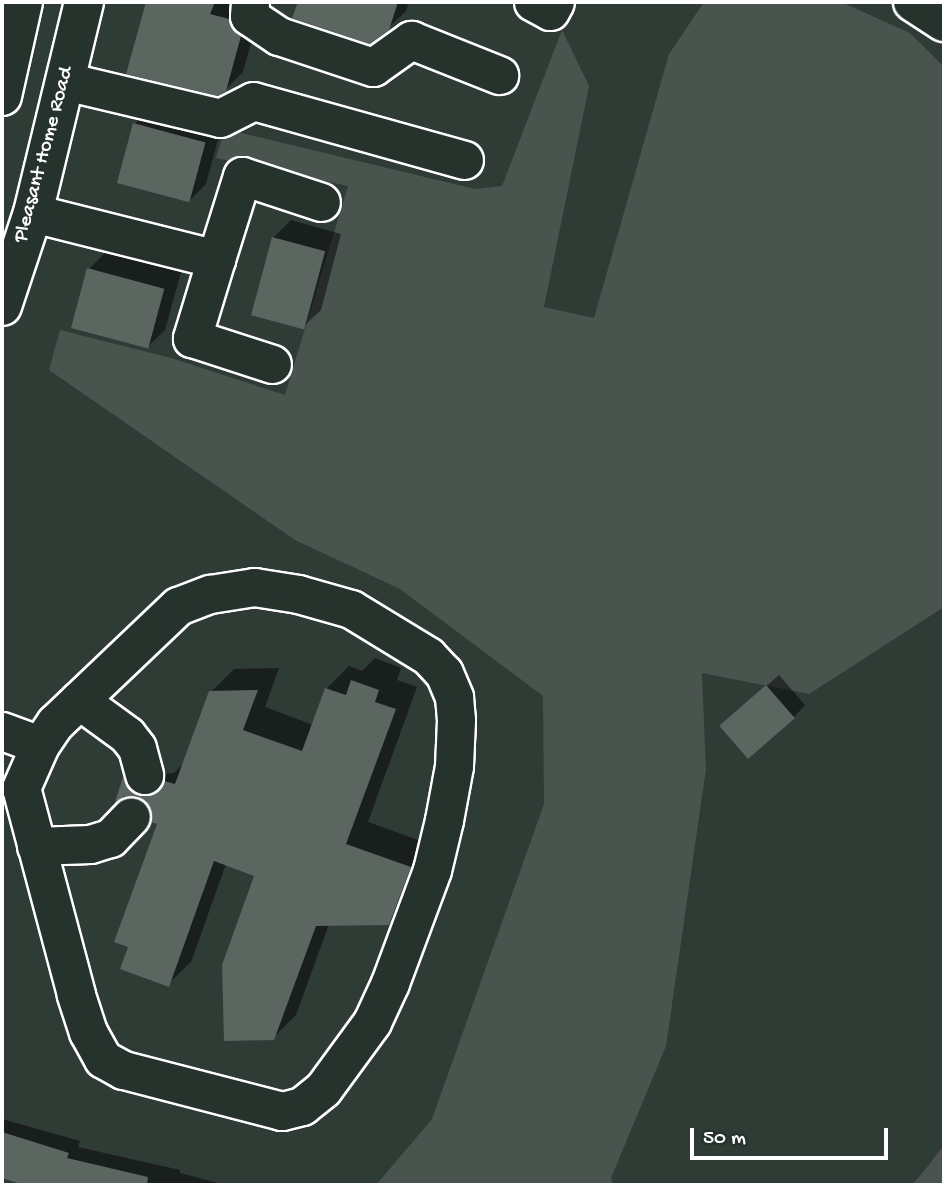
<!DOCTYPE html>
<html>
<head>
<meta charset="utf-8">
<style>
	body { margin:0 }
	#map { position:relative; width:946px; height:1187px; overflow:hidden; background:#2f3b35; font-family:"Gochi Hand",sans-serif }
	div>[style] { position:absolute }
	.green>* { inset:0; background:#4a544f }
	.shadow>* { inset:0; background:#0007 }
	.building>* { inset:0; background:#5b6661; transform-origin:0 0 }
	.roads { filter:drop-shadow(2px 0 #fff) drop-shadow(-2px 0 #fff) drop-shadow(0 2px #fff) drop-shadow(0 -2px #fff) }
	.minor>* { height:37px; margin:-18.5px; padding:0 18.5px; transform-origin:18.5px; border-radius:18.5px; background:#26332d }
	.major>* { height:38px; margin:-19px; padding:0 19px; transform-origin:19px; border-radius:19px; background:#26332d }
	span { translate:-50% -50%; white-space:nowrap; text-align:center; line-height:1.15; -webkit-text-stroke:6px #26332d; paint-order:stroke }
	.street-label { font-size:21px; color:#fff }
	.frame { position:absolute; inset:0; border:4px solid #fff; pointer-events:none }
	.scale { position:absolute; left:690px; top:1128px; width:198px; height:32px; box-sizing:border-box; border:4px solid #fff; border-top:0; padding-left:9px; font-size:21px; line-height:24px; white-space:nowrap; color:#fff; -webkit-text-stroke:5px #26332d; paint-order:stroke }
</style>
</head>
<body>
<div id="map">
	<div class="green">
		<i style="clip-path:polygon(704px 2px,841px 2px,910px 33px,944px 67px,944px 607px,809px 694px,702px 673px,706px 769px,666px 1046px,611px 1178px,613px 1185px,376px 1185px,432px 1119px,544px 804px,543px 696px,400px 589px,295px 540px,49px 370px,60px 330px,171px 358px,285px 395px,348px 186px,216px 158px,225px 129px,475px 189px,502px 186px,562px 30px,589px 86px,544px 307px,594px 318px,669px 54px)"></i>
		<i style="clip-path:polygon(944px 1145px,944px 1185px,912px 1185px,928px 1166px)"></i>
	</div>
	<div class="shadow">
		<i style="clip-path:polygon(148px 2px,245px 2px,258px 18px,243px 72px,225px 90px,128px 73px)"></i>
		<i style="clip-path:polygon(300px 2px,409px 2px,406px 11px,387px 29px,295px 17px)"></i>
		<i style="clip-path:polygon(152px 106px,222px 125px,206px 184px,189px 201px,135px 124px)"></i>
		<i style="clip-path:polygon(291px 220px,341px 234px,321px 310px,303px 327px,273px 238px)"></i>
		<i style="clip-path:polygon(106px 252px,181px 272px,165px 330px,147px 347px,89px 269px)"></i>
		<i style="clip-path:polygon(375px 658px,401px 668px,397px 680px,417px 687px,368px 822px,432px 845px,411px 900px,388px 923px,329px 924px,296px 1015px,273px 1038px,257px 875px,226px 864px,191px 962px,168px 984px,160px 823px,147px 800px,137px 794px,124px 794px,118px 798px,124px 778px,146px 757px,151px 767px,162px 774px,174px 773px,185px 762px,211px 692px,234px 669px,279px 668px,265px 707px,313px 725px,326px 689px,349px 666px,362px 671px)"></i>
		<i style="clip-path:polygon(779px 675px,805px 705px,794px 717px,733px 715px)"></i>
		<i style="clip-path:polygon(2px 1119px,80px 1141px,78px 1147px,180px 1170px,180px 1173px,226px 1185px,30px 1185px,2px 1176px)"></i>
	</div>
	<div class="building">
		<i style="clip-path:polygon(146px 2px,215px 2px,210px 14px,229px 19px,231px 26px,241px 36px,226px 91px,217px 96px,126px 74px)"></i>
		<i style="clip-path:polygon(298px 2px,398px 2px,389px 30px,369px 44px,292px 18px)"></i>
		<i style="left:133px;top:123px;width:75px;height:62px;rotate:15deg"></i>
		<i style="left:272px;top:237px;width:55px;height:81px;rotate:15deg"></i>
		<i style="left:87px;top:268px;width:80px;height:62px;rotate:15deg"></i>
		<i style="clip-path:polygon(351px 680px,379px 690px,375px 702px,396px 709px,346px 844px,411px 867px,389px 925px,316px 926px,274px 1040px,224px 1041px,222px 965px,254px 876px,214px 861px,169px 987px,120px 969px,128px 947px,114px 942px,157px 824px,151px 822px,151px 811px,146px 801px,137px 796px,124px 796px,115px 802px,123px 777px,129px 789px,139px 795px,150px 795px,158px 790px,164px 781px,175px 784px,209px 691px,258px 690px,243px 730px,302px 751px,325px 688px,346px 695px)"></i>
		<i style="left:766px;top:685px;width:44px;height:62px;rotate:49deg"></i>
		<i style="clip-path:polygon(2px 1132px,69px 1153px,67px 1158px,148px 1177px,147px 1185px,24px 1185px,2px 1178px)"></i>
	</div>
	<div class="roads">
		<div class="minor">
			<i style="left:250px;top:2px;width:14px;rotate:94deg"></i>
			<i style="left:249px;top:16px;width:36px;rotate:34deg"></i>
			<i style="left:279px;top:36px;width:99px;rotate:18.3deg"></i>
			<i style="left:373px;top:67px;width:47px;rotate:-35.4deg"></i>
			<i style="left:411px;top:40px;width:95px;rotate:21.7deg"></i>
			<i style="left:533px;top:2px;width:19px;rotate:28deg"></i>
			<i style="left:550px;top:11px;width:10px;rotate:-61deg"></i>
			<i style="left:65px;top:81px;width:159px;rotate:13.4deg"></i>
			<i style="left:220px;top:118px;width:37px;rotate:-27deg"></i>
			<i style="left:253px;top:101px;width:219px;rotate:15.6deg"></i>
			<i style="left:33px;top:213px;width:189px;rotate:14.1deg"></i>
			<i style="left:216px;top:259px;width:83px;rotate:106.9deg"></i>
			<i style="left:192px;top:338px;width:84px;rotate:18deg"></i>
			<i style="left:216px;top:259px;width:87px;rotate:-72.6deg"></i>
			<i style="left:242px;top:176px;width:83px;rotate:18.2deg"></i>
			<i style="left:254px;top:587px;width:45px;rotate:9deg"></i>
			<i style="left:298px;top:594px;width:55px;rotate:15.8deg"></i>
			<i style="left:351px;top:609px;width:90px;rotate:31.4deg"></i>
			<i style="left:428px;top:656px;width:23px;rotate:47deg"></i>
			<i style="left:444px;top:673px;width:26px;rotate:67deg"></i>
			<i style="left:454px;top:697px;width:23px;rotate:85deg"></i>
			<i style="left:456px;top:720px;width:46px;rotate:92.5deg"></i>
			<i style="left:454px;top:766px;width:55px;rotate:100.5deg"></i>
			<i style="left:444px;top:820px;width:51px;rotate:103.5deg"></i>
			<i style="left:432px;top:870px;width:121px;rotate:110.4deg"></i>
			<i style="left:390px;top:983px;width:43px;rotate:114.8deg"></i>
			<i style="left:372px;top:1022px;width:83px;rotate:126.2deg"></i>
			<i style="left:323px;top:1089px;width:27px;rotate:141deg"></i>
			<i style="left:302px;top:1106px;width:21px;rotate:166deg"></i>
			<i style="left:282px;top:1111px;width:164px;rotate:-165.5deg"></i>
			<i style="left:123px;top:1070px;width:23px;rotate:-151deg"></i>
			<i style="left:103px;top:1059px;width:31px;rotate:-119deg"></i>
			<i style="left:88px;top:1032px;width:40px;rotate:-108deg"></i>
			<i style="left:76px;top:994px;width:213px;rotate:-104.9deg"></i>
			<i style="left:21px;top:788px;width:47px;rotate:-66.2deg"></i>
			<i style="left:40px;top:745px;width:27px;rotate:-56deg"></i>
			<i style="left:55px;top:723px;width:170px;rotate:-43.6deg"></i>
			<i style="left:178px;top:606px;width:34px;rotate:-21deg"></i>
			<i style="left:210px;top:594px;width:45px;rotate:-9deg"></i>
			<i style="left:79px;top:700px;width:59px;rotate:36.1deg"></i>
			<i style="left:127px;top:735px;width:16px;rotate:52deg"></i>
			<i style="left:137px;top:748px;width:28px;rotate:75deg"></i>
			<i style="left:2px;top:731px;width:40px;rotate:20.2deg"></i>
			<i style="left:36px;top:846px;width:54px;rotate:-2.1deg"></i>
			<i style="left:90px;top:844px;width:21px;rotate:-17deg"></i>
			<i style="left:110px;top:838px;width:30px;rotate:-46deg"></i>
		</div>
		<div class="major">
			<i style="left:913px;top:2px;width:37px;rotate:33deg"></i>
			<i style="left:2px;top:96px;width:96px;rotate:-77.4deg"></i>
			<i style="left:2px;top:306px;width:98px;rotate:-71.6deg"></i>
			<i style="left:33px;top:213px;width:217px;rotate:-76.4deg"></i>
		</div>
	</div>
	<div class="street-label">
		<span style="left:45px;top:155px;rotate:-75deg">Pleasant Home Road</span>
	</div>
	<div class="frame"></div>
	<div class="scale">50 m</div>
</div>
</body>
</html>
